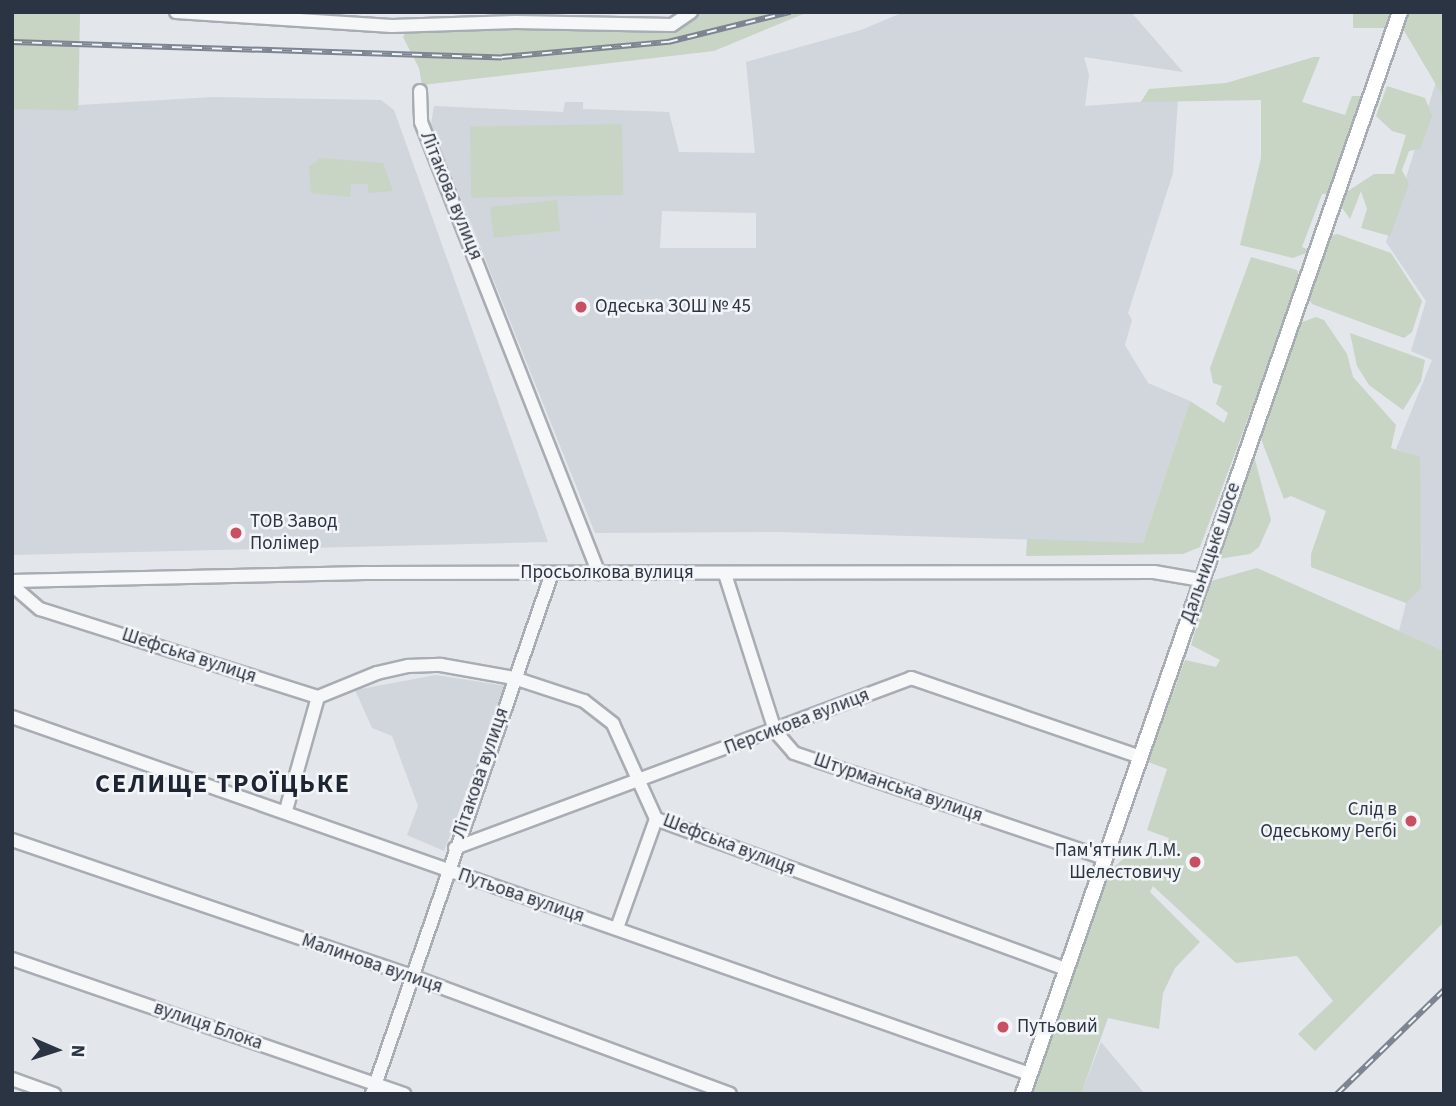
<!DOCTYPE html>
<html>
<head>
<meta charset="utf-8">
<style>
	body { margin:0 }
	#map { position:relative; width:1456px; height:1106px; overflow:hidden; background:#e3e6ea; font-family:"Source Sans 3",sans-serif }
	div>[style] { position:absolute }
	.built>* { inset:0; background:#d1d5dc }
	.green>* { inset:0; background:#c8d4c4; transform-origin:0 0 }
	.roads { filter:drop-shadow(2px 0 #a8adb4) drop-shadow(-2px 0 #a8adb4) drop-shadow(0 2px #a8adb4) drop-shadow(0 -2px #a8adb4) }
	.minor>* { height:12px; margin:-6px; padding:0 6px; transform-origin:6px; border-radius:6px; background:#f6f7f9 }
	.major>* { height:14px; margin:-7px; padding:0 7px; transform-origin:7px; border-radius:7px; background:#fff }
	.rail>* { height:6px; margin-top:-3px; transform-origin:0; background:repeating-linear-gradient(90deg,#f3f5f8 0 10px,#7d8593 0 20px); box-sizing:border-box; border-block:2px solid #7d8593 }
	.dots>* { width:19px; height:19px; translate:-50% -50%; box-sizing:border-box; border:4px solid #f3f5f8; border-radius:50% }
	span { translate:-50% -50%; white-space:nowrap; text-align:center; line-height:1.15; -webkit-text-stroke:5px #f3f5f8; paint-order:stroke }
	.street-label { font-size:19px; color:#2b3442 }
	.poi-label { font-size:19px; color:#2b3442 }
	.left { translate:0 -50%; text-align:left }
	.right { translate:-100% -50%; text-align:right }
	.district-label { font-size:26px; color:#1d2533; font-weight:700; letter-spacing:2px }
	.frame { position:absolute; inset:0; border:14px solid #2b3442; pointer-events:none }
	.north { position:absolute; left:21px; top:1015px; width:70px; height:70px; -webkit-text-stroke:5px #f3f5f8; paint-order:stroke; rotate:93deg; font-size:19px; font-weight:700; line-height:28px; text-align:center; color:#2b3442 }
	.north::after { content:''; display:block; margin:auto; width:24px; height:32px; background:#2b3442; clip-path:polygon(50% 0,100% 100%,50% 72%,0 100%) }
</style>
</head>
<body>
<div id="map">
	<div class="built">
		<i style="clip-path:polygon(evenodd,904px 12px,1131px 12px,1183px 72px,1084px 57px,1089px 75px,1085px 106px,1178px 99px,1173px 173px,1128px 313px,1132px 320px,1125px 345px,1148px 383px,1190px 401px,1143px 543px,780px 532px,595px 533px,431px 124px,434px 106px,563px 112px,565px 102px,583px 102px,583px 109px,669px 112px,679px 152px,755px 153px,746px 62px,861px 30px,904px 12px,662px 211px,756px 213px,756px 248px,660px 248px,662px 211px)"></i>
		<i style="clip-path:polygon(1444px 56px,1444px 651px,1399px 631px,1407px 599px,1420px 458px,1396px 449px,1432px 360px,1411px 351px,1426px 301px,1386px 242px)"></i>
		<i style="clip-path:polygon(213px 97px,381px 100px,394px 110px,548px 542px,12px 555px,12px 109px)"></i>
		<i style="clip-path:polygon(436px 675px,506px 686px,444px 851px,407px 835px,418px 806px,392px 736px,372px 728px,355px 690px)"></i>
		<i style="clip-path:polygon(1101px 1042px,1145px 1094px,1081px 1094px)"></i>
	</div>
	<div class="green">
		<i style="left:12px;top:12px;width:68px;height:97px;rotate:1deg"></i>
		<i style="clip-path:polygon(692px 12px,808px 12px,714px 51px,422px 85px,419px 68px,403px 37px,408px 28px,674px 26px)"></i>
		<i style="left:1353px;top:12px;width:42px;height:16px"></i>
		<i style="clip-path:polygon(1409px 12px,1444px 12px,1444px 98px,1403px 29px)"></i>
		<i style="clip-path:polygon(1314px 57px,1320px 57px,1302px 102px,1345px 115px,1352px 96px,1369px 96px,1334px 194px,1322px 194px,1302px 247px,1311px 251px,1293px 258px,1240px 245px,1261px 158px,1261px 100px,1141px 102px,1149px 89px,1226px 83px)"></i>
		<i style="clip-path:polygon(1387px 86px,1425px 98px,1432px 116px,1420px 149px,1409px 151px,1402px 170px,1409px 184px,1390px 236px,1361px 228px,1367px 209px,1361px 191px,1350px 219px,1340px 205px,1345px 193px,1374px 174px,1394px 174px,1406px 135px,1392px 131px,1376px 116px)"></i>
		<i style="left:622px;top:124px;width:71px;height:152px;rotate:89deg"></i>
		<i style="clip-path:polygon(320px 158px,383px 163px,393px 191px,368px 193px,368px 184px,351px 184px,350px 197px,311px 193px,309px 167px)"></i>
		<i style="left:557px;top:200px;width:31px;height:67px;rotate:84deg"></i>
		<i style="clip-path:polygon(1337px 234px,1391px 253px,1422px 301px,1412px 332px,1404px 338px,1312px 304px,1307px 296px,1327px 237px)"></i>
		<i style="clip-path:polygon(1251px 257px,1297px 270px,1300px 279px,1200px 547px,1183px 554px,1026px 556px,1027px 539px,1143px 543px,1190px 401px,1224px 423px,1228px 413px,1216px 404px,1222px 386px,1213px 383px,1210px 368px)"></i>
		<i style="clip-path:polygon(1316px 317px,1324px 320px,1347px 354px,1353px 377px,1396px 425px,1391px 448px,1420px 457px,1421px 588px,1406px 603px,1311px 567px,1311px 554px,1326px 511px,1291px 496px,1284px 499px,1260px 436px,1297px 324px)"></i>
		<i style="clip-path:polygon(1350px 333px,1425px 360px,1421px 381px,1403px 410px,1369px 385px,1357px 366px)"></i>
		<i style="clip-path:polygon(1254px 456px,1271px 520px,1259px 547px,1250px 554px,1218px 559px)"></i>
		<i style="clip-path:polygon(1257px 568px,1444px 651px,1444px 922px,1315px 1051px,1298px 1034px,1333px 1001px,1297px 956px,1236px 963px,1153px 886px,1150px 892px,1200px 942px,1175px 968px,1163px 993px,1159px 1029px,1108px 1018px,1081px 1094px,1031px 1094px,1111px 870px,1133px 850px,1162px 860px,1169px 838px,1147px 830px,1167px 769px,1148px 762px,1185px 660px,1216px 667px,1220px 660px,1191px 645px,1211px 581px)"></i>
	</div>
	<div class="roads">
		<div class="minor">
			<i style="left:176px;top:12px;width:216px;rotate:3.7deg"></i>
			<i style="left:392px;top:26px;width:123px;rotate:-1.9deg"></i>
			<i style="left:515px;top:22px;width:157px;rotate:1.1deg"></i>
			<i style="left:672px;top:25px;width:23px;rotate:-34deg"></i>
			<i style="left:420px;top:91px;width:31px;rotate:88deg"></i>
			<i style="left:421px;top:122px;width:485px;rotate:68.5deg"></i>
			<i style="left:725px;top:574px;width:165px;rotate:72.3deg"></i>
			<i style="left:775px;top:731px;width:29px;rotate:49deg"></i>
			<i style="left:794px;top:753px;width:328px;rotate:18.7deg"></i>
			<i style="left:12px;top:581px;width:353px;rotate:-1.3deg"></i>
			<i style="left:365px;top:573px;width:789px;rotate:-0.07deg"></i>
			<i style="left:1154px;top:572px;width:48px;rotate:9.7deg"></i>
			<i style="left:12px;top:585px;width:37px;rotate:41deg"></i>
			<i style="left:40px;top:609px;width:292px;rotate:17.6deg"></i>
			<i style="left:318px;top:697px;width:64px;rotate:-22.1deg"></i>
			<i style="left:377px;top:673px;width:32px;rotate:-13deg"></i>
			<i style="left:408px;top:666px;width:33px;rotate:-2deg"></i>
			<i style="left:441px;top:665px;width:74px;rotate:10.1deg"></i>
			<i style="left:514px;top:678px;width:74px;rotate:18.2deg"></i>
			<i style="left:584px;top:701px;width:37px;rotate:38deg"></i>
			<i style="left:613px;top:724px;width:104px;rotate:65.6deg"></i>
			<i style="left:656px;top:819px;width:438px;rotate:20.1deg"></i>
			<i style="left:12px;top:717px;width:1079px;rotate:19.33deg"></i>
			<i style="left:286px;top:810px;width:117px;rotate:-74.2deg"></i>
			<i style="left:12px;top:840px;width:422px;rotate:18.8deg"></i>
			<i style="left:411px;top:976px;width:340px;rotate:20.3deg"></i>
			<i style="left:455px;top:848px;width:487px;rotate:-20.4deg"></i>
			<i style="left:911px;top:678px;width:242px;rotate:19deg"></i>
			<i style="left:617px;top:928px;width:116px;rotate:-70.3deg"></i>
			<i style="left:12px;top:959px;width:415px;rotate:19deg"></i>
			<i style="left:12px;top:1079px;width:45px;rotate:19.7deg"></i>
			<i style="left:372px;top:1094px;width:551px;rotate:-70.94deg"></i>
		</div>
		<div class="major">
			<i style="left:1023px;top:1094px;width:1146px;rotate:-70.79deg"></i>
		</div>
	</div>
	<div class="rail">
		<i style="left:12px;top:42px;width:490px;rotate:1.8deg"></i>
		<i style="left:502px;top:57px;width:167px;rotate:-5.2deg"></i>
		<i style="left:668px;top:42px;width:126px;rotate:-13.8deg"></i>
		<i style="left:1337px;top:1094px;width:149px;rotate:-44.2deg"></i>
	</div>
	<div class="dots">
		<i style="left:581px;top:307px;background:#c94f61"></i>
		<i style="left:236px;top:533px;background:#c94f61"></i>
		<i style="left:1411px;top:821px;background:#c94f61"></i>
		<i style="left:1195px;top:862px;background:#c94f61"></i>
		<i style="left:1003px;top:1027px;background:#c94f61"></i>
	</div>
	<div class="street-label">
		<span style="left:451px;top:196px;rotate:68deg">Літакова вулиця</span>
		<span style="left:1211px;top:553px;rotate:-71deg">Дальницьке шосе</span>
		<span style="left:607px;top:573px">Просьолкова вулиця</span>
		<span style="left:189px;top:656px;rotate:18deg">Шефська вулиця</span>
		<span style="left:797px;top:722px;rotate:-21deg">Персикова вулиця</span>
		<span style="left:481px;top:773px;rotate:-71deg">Літакова вулиця</span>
		<span style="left:898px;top:788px;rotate:19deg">Штурманська вулиця</span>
		<span style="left:729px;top:845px;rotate:21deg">Шефська вулиця</span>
		<span style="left:521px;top:896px;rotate:19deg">Путьова вулиця</span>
		<span style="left:372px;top:964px;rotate:19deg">Малинова вулиця</span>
		<span style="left:208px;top:1026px;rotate:19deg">вулиця Блока</span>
	</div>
	<div class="poi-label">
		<span class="left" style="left:595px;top:307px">Одеська ЗОШ № 45</span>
		<span class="left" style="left:250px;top:533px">ТОВ Завод<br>Полімер</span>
		<span class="right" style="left:1397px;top:821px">Слід в<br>Одеському Регбі</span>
		<span class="right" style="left:1181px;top:862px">Пам'ятник Л.М.<br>Шелестовичу</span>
		<span class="left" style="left:1017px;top:1027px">Путьовий</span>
	</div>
	<div class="district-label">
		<span style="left:223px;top:784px">СЕЛИЩЕ ТРОЇЦЬКЕ</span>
	</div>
	<div class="frame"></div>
	<div class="north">N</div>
</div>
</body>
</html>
